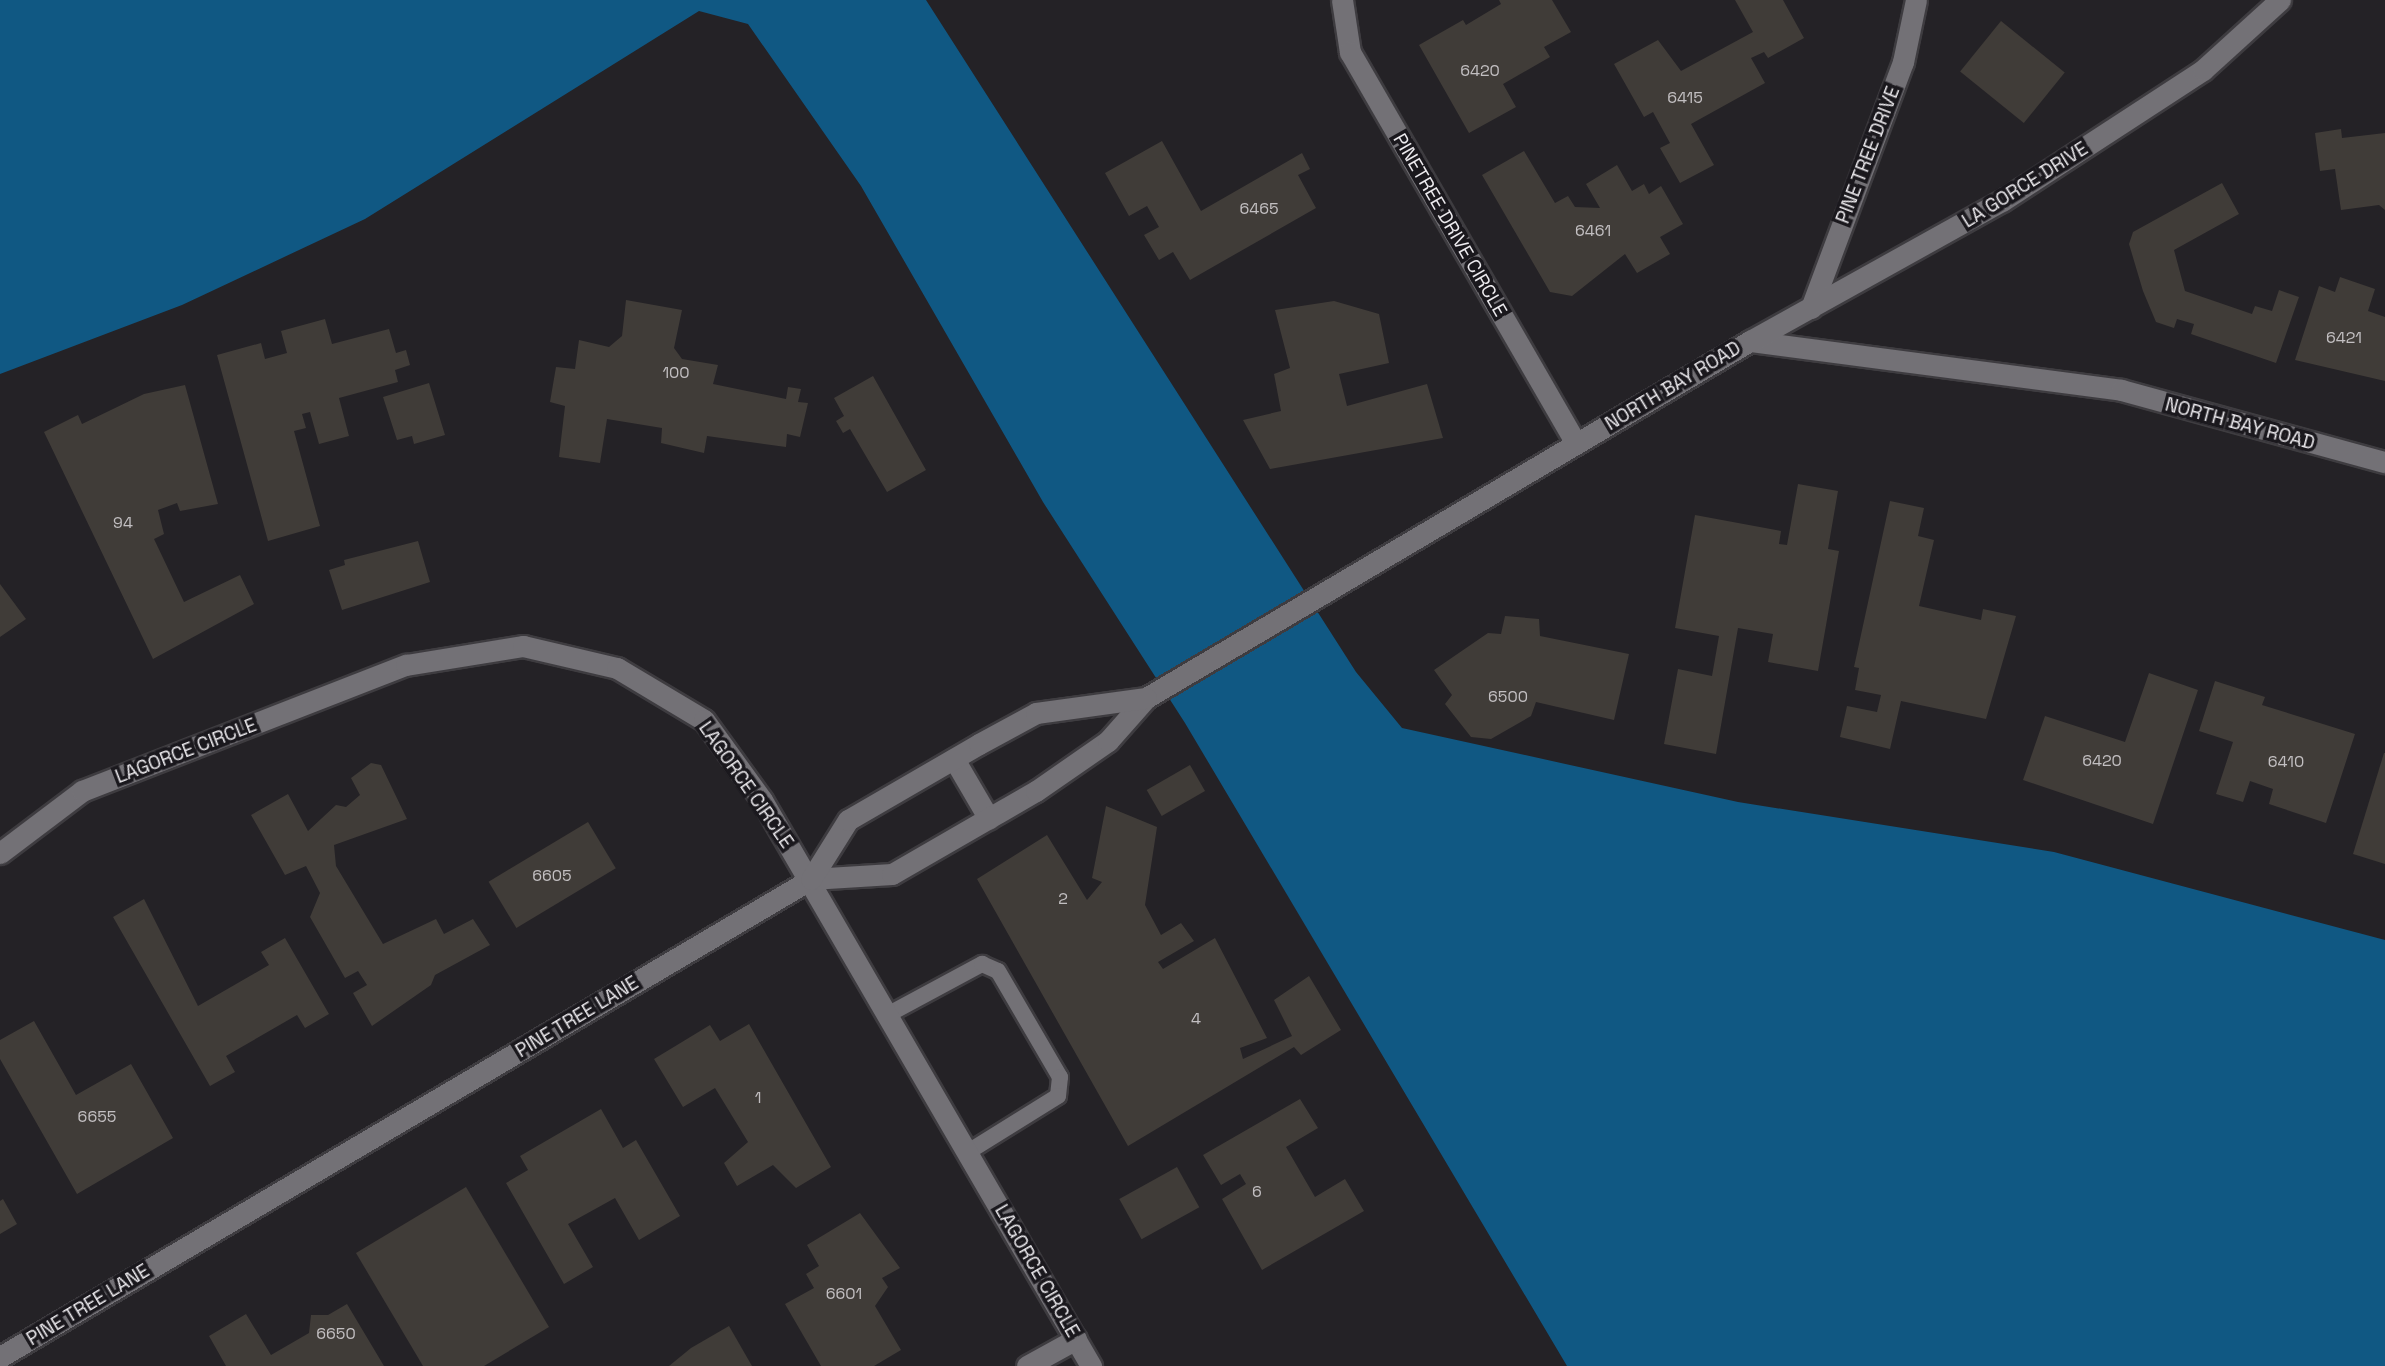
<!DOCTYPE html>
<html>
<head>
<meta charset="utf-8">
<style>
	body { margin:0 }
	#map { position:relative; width:2385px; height:1366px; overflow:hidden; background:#242226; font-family:"Space Grotesk",sans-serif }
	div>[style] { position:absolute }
	.water>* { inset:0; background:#105883 }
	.building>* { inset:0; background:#403c38; transform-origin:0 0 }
	.roads { filter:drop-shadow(2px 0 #3e3c40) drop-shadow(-2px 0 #3e3c40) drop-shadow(0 2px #3e3c40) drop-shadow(0 -2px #3e3c40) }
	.lane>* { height:16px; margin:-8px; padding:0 8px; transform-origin:8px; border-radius:8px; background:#737176 }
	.street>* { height:21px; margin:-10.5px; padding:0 10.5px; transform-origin:10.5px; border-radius:10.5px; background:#737176 }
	span { translate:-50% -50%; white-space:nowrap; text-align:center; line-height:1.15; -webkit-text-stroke:7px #1a181d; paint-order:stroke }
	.number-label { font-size:16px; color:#c2bfc1 }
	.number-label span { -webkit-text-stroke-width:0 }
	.street-label { font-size:19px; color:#edebef }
</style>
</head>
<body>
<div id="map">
	<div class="water">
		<i style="clip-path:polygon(0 0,926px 0,1356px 672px,1402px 728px,1738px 802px,2054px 852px,2385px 940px,2385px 1366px,1567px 1366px,1185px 723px,1043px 502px,861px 186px,748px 24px,699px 11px,365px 219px,182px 305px,0 374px)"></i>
	</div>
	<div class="building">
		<i style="clip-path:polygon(1499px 0,1552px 0,1571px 32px,1544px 47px,1550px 57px,1503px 84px,1516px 107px,1469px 133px,1419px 45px,1463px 20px,1466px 25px,1501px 4px)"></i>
		<i style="clip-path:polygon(1735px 0,1783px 0,1804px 38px,1768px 58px,1764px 52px,1751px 58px,1765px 83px,1691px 124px,1714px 165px,1680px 183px,1660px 148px,1670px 143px,1653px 112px,1644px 117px,1614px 64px,1658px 40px,1681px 71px,1753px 32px)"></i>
		<i style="left:2001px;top:21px;width:82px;height:65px;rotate:39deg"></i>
		<i style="clip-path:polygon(2341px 129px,2342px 138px,2385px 133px,2385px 210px,2379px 205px,2341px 210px,2335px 169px,2320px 171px,2315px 133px)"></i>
		<i style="clip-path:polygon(1162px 141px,1201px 211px,1302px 153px,1310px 169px,1298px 175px,1316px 208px,1190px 280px,1173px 252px,1159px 260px,1144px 235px,1159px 227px,1147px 206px,1129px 216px,1105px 173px)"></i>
		<i style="clip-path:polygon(1524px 151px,1555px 203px,1568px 196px,1575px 207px,1600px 208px,1586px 184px,1617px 165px,1632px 191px,1644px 184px,1649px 194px,1661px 186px,1683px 224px,1660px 237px,1670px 254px,1637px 273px,1625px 254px,1572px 296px,1550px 292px,1482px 175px)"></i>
		<i style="clip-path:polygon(2222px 183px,2239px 214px,2174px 250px,2185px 291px,2252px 314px,2255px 306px,2272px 311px,2279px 290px,2299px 297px,2276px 363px,2191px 334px,2194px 324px,2177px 319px,2174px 328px,2156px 322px,2143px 291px,2129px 244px,2133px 232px)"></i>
		<i style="clip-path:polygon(2340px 277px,2375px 289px,2368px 311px,2385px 317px,2385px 381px,2295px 360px,2319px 286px,2335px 292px)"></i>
		<i style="clip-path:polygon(626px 300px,682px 310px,674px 348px,682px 359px,718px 365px,713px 384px,786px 399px,788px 387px,801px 389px,798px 402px,808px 403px,800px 437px,787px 434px,786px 447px,707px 436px,704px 453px,661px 443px,662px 428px,607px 419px,600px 463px,559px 457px,565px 406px,550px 402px,556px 367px,575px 369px,579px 340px,609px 347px,622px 336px)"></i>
		<i style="clip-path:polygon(1334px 301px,1379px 314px,1389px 363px,1339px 374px,1347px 406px,1427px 384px,1443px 438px,1270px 469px,1243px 420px,1281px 411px,1274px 374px,1290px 368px,1275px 310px)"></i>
		<i style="clip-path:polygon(325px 319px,332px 344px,389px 329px,396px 353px,406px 350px,410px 365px,395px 370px,398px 382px,339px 398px,349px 436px,319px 444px,310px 412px,302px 414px,306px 428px,294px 431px,320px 526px,268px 541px,217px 355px,261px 343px,265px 359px,287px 353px,281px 331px)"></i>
		<i style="clip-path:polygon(873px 376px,926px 470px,887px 492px,850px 429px,843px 433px,836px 421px,844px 416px,834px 398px)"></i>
		<i style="clip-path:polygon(429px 383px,445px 435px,414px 444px,412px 436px,397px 440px,383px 397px)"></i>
		<i style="clip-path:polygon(185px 385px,218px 504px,180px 511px,177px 503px,158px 510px,164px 534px,154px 539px,184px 602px,240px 575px,254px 604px,153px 659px,44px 432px,78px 415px,82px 424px,144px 394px)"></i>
		<i style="clip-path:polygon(1798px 484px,1838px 491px,1828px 549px,1839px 551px,1818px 671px,1768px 662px,1773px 634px,1738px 628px,1716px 754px,1664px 744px,1678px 669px,1712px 676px,1719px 636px,1675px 628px,1695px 515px,1781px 531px,1779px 544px,1787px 545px)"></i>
		<i style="clip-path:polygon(1890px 501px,1924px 508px,1918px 536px,1934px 540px,1919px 606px,1981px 620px,1983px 609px,2016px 616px,1986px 719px,1901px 701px,1890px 749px,1840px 737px,1847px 706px,1877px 712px,1881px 695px,1855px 690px,1859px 668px,1854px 667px)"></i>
		<i style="clip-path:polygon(418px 541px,430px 582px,342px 610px,329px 570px,345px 565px,344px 560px)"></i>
		<i style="clip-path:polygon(0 584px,26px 619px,0 637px)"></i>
		<i style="clip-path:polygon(1505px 616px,1539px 619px,1540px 636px,1629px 654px,1614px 720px,1536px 702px,1531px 716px,1491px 739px,1471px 737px,1445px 704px,1452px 695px,1434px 670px,1488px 633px,1501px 634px)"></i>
		<i style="clip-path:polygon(2149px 673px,2198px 690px,2153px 824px,2023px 780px,2045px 716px,2125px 742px)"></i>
		<i style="clip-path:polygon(2215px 681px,2265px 697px,2262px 705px,2355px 734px,2326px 823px,2269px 804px,2273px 789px,2250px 781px,2243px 802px,2216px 794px,2233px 742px,2199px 731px)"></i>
		<i style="clip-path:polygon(2384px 753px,2385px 753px,2385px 864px,2353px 854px)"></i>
		<i style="clip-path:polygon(371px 763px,381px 765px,407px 819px,334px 845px,336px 866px,383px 944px,436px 919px,444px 934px,473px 919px,490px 945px,435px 975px,431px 985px,372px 1026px,353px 993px,367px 985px,358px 971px,345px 978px,310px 917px,320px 893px,306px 866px,285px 875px,251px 815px,288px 794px,308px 831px,336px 805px,346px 807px,360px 795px,351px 778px)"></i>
		<i style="left:1190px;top:765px;width:30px;height:50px;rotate:60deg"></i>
		<i style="clip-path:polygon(1106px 806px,1157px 827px,1145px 905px,1161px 935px,1181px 923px,1194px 941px,1158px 962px,1163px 969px,1215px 938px,1267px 1038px,1240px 1048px,1243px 1059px,1292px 1036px,1274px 1000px,1309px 976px,1341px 1030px,1301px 1055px,1294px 1047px,1128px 1146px,977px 879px,1047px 835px,1087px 900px,1102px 882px,1092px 878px)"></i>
		<i style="left:588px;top:822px;width:54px;height:116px;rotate:59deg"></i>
		<i style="clip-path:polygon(144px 899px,198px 1006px,269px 965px,261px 952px,285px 938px,329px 1014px,305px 1028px,297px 1015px,226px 1056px,235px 1072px,210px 1086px,113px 917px)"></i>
		<i style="clip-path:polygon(34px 1021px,76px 1095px,131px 1064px,173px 1138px,77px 1194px,0 1059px,0 1040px)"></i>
		<i style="clip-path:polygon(749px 1024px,831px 1167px,796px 1188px,773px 1165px,737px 1186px,724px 1163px,748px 1142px,715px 1088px,683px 1107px,654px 1059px,710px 1025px,720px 1041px)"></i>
		<i style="clip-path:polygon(1300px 1099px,1318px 1128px,1286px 1147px,1315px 1197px,1345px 1179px,1364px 1211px,1262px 1270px,1222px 1199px,1246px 1184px,1240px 1174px,1221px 1185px,1203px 1155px)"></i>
		<i style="clip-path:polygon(601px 1109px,623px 1148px,636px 1140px,680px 1216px,639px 1240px,615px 1198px,568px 1224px,593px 1267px,564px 1284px,506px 1183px,528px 1170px,520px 1156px)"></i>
		<i style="left:1177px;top:1167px;width:46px;height:66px;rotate:61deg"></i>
		<i style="clip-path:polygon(466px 1187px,549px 1327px,484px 1366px,423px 1366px,356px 1253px)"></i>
		<i style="clip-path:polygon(3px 1199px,17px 1224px,0 1234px,0 1201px)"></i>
		<i style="clip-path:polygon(860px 1213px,900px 1268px,882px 1278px,888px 1287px,875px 1306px,901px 1350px,874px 1366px,821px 1366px,785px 1304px,814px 1288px,806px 1274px,819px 1266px,807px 1245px)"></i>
		<i style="clip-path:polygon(347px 1304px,384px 1366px,226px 1366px,209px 1336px,246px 1314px,271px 1355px,309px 1333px,311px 1315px,328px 1315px)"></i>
		<i style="clip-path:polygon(729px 1326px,752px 1366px,669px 1366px,691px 1348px)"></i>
	</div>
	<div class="roads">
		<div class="lane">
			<i style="left:889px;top:1014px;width:106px;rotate:-28.3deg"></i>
			<i style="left:982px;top:964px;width:17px;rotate:24deg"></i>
			<i style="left:998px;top:971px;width:123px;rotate:59.7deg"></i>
			<i style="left:1060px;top:1077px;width:19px;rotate:96deg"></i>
			<i style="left:1058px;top:1096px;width:106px;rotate:148.1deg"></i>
		</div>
		<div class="street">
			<i style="left:1342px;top:0;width:53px;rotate:81.3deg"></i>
			<i style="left:1350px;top:52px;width:452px;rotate:60deg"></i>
			<i style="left:1811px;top:308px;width:263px;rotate:-69.5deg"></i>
			<i style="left:1903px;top:62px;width:63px;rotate:-78.2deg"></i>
			<i style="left:1750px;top:341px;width:374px;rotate:7.5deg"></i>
			<i style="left:2121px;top:390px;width:274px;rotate:15.3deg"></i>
			<i style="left:954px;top:759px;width:69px;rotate:59.7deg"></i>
			<i style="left:0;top:853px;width:103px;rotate:-37.1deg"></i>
			<i style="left:82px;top:791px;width:348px;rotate:-21.3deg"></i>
			<i style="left:406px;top:665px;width:119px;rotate:-9.2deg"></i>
			<i style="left:523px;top:646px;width:97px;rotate:13.2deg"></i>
			<i style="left:617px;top:668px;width:101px;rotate:30.9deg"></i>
			<i style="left:704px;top:720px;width:99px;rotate:54.1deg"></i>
			<i style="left:762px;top:800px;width:655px;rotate:59.83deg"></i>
			<i style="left:811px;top:879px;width:81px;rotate:-3.5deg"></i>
			<i style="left:892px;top:874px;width:166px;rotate:-30deg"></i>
			<i style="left:1036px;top:791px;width:88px;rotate:-34.8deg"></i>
			<i style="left:1108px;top:741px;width:57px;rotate:-48.5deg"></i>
			<i style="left:1146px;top:698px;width:702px;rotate:-30.59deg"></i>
			<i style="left:1750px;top:341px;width:288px;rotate:-29.1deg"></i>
			<i style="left:2002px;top:201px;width:240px;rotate:-33.1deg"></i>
			<i style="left:2203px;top:70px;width:104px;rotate:-42.3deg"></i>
			<i style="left:0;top:1357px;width:941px;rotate:-30.51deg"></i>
			<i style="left:811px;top:879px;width:70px;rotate:-57.9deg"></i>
			<i style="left:848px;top:820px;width:151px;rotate:-30.1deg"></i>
			<i style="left:979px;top:744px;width:65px;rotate:-28.5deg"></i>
			<i style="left:1036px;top:713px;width:111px;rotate:-7.8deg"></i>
			<i style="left:1027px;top:1366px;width:56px;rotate:-28.9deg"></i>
		</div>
	</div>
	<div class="number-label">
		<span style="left:1480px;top:71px">6420</span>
		<span style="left:1685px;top:98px">6415</span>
		<span style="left:1259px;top:209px">6465</span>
		<span style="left:1593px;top:231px">6461</span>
		<span style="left:2344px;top:338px">6421</span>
		<span style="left:676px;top:373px">100</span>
		<span style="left:123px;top:523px">94</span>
		<span style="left:1508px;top:697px">6500</span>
		<span style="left:2102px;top:761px">6420</span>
		<span style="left:2286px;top:762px">6410</span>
		<span style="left:552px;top:876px">6605</span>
		<span style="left:1063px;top:899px">2</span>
		<span style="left:1196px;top:1019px">4</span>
		<span style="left:758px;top:1098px">1</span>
		<span style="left:97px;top:1117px">6655</span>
		<span style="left:1257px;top:1192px">6</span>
		<span style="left:844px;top:1294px">6601</span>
		<span style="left:336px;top:1334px">6650</span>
	</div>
	<div class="street-label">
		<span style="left:1868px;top:155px;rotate:-69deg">PINE TREE DRIVE</span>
		<span style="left:2025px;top:185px;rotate:-32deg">LA GORCE DRIVE</span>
		<span style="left:1450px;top:225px;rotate:60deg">PINETREE DRIVE CIRCLE</span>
		<span style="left:1673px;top:386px;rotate:-31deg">NORTH BAY ROAD</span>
		<span style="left:2240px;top:424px;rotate:15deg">NORTH BAY ROAD</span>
		<span style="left:186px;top:751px;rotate:-21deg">LAGORCE CIRCLE</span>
		<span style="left:746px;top:785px;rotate:55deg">LAGORCE CIRCLE</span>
		<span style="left:577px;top:1017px;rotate:-31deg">PINE TREE LANE</span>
		<span style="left:1037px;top:1271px;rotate:60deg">LAGORCE CIRCLE</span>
		<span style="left:88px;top:1305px;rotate:-31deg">PINE TREE LANE</span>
	</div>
</div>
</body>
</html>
